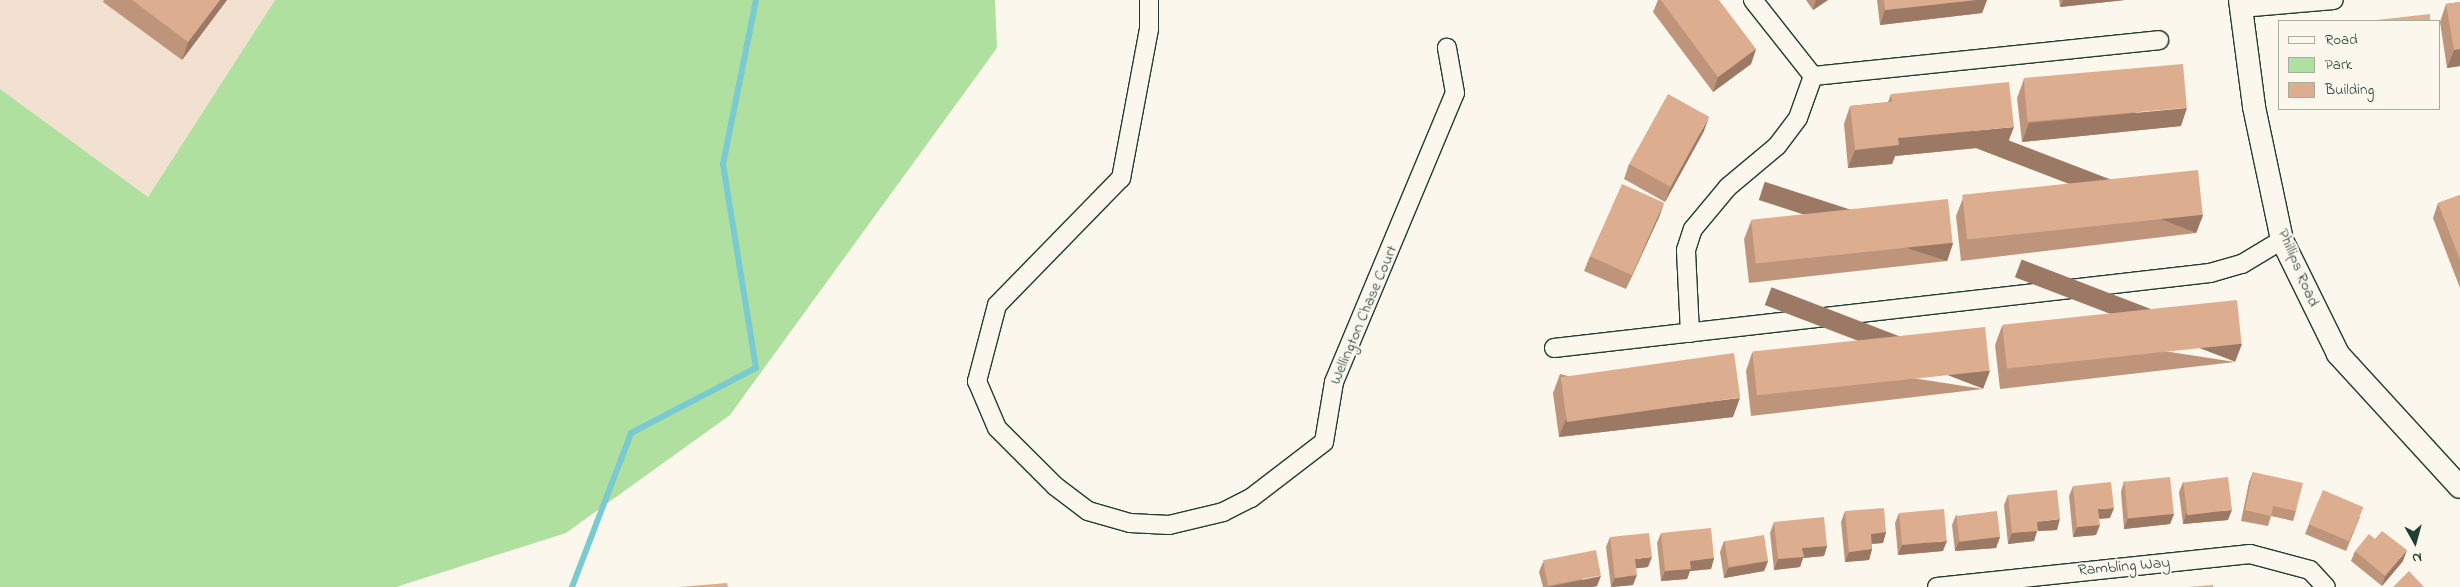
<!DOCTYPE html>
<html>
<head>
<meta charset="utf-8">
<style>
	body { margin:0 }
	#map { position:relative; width:2460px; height:587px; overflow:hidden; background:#fbf7ec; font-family:"Indie Flower",sans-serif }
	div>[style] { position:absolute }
	.built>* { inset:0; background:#f2e1d0 }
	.green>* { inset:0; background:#afe0a0 }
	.stream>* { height:6px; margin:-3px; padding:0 3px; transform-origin:3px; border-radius:3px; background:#79cad1 }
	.roads { filter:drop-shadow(1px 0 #1f3d34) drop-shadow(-1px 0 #1f3d34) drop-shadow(0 1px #1f3d34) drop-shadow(0 -1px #1f3d34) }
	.minor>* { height:18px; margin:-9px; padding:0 9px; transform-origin:9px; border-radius:9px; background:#fbf7ec }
	.tertiary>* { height:22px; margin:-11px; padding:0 11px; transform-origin:11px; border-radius:11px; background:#fbf7ec }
	.wall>* { inset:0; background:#be957b }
	.shaded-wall>* { inset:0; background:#9b7964; transform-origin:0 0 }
	.building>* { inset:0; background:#ddad8f; transform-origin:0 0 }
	span { translate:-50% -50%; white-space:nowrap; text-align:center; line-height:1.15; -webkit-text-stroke:4px #fbf7ec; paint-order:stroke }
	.street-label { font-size:16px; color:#1f3d34 }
	.legend { position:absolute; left:2278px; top:20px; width:162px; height:90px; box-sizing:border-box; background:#fbf7ec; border:1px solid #a3ada2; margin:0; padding:6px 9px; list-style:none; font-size:15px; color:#1f3d34 }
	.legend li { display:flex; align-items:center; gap:10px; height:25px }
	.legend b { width:25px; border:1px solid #a3ada2 }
	.north { position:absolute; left:2390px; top:517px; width:50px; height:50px; -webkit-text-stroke:4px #fbf7ec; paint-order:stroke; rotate:173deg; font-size:14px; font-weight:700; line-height:20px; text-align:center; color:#1f3d34 }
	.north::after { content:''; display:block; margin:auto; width:18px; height:22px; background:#1f3d34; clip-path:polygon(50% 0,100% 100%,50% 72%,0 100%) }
</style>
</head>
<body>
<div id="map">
	<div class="built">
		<i style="clip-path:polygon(0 0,275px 0,148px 197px,0 89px)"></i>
	</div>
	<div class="green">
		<i style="clip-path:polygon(275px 0,995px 0,997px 48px,730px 415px,566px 533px,396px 587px,0 587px,0 89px,148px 197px)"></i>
	</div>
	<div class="stream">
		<i style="left:572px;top:587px;width:165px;rotate:-69deg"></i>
		<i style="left:631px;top:433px;width:141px;rotate:-27.5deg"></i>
		<i style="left:756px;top:368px;width:207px;rotate:-99.2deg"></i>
		<i style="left:723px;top:164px;width:167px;rotate:-78.6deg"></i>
	</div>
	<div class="roads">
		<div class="minor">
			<i style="left:1149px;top:0;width:29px;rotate:90deg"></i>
			<i style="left:1149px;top:29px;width:152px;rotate:100.6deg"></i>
			<i style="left:1121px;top:178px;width:177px;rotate:134.3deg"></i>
			<i style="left:997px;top:305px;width:79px;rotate:104.7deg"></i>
			<i style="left:977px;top:381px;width:51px;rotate:66.9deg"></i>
			<i style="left:997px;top:428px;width:82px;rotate:45deg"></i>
			<i style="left:1055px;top:486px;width:41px;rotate:37.1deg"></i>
			<i style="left:1088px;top:511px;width:44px;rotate:15.9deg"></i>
			<i style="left:1130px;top:523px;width:39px;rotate:3deg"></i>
			<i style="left:1169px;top:525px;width:56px;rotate:-13.5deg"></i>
			<i style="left:1223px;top:512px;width:31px;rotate:-27deg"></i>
			<i style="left:1251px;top:498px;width:92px;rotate:-37.5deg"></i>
			<i style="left:1324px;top:442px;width:61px;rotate:-80.5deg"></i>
			<i style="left:1334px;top:382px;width:313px;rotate:-67.3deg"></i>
			<i style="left:1455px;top:93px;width:46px;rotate:-100.1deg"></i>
			<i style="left:2241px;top:8px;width:93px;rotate:-4.9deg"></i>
			<i style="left:1813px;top:76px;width:348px;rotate:-5.9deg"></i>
			<i style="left:1690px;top:333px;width:83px;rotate:-92.8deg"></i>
			<i style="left:1686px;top:250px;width:22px;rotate:-72deg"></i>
			<i style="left:1693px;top:229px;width:55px;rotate:-50.2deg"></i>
			<i style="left:1728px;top:187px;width:64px;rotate:-39.9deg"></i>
			<i style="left:1777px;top:146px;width:35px;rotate:-53deg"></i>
			<i style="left:1798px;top:118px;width:45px;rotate:-70.3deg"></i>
			<i style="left:1813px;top:76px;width:97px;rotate:-128.3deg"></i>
			<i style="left:1554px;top:348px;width:660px;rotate:-6.52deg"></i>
			<i style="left:2210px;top:273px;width:33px;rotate:-16deg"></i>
			<i style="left:2242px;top:264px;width:47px;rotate:-31deg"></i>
			<i style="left:1937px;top:587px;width:315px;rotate:-6deg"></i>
			<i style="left:2250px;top:554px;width:62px;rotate:14.9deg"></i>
			<i style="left:2310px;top:570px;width:23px;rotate:47deg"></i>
		</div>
		<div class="tertiary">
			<i style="left:2240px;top:0;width:108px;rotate:82.5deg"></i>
			<i style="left:2254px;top:107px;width:136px;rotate:78.1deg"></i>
			<i style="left:2282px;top:240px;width:127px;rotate:63.8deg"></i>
			<i style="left:2338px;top:354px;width:180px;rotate:47.5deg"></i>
		</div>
	</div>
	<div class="wall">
		<i style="clip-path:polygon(104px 0,227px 0,182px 60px,103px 2px)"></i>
		<i style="clip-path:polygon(1658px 0,1661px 0,1756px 49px,1751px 64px,1713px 92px,1653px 12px)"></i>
		<i style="clip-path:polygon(1806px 0,1828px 0,1813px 10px)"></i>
		<i style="clip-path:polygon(1877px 0,1987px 0,1982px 13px,1880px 25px)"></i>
		<i style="clip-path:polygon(2059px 0,2125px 0,2060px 7px)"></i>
		<i style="clip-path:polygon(2460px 2px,2460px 66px,2447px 68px,2440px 22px,2446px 4px)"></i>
		<i style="clip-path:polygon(2024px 79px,2181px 126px,2022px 142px,2017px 98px)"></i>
		<i style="clip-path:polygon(1891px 94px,2007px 145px,1895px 156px,1892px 164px,1848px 168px,1844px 124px,1850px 106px,1888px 102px)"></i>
		<i style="clip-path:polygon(1704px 131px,1665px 202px,1624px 179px,1629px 164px)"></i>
		<i style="clip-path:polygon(2460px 195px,2460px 288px,2433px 218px,2438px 203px)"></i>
		<i style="clip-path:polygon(1963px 198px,2203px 215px,2196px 233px,1961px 261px,1956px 216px)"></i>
		<i style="clip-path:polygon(1664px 203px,1659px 217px,1626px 289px,1584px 271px,1590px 256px)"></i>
		<i style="clip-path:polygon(1751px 221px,1953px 243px,1947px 261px,1749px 283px,1744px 239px)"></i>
		<i style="clip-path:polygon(2002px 326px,2235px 362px,2000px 389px,1995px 345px)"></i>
		<i style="clip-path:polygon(1752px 353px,1983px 389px,1751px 416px,1746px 371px)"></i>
		<i style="clip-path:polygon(1560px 374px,1733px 417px,1559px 437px,1553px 393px)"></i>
		<i style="clip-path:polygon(2253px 472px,2296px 511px,2293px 521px,2271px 516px,2268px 526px,2241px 521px,2249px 482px)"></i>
		<i style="clip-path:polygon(2124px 481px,2174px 514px,2170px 524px,2124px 529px,2121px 492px)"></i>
		<i style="clip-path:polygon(2183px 482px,2228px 520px,2183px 524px,2179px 492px)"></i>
		<i style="clip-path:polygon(2073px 486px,2110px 518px,2099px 519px,2096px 535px,2073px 537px,2069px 496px)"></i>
		<i style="clip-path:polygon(2008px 495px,2057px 530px,2037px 531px,2034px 541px,2008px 544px,2004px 505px)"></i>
		<i style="clip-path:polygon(1845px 511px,1886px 532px,1883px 543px,1872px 544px,1872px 549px,1869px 560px,1845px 562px,1841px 522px)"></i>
		<i style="clip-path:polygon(1899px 513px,1943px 551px,1898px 555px,1895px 523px)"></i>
		<i style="clip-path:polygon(1956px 515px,2000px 537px,1996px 548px,1955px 551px,1952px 525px)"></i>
		<i style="clip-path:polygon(2360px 517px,2346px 551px,2305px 534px,2309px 524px)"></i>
		<i style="clip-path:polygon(1774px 522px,1827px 546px,1824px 556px,1803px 558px,1800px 567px,1774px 570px,1770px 533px)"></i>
		<i style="clip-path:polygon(1661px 533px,1714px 558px,1711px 569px,1690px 571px,1687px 579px,1661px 581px,1657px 543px)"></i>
		<i style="clip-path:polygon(1610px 537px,1648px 567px,1636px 568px,1633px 585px,1611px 587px,1606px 547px)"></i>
		<i style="clip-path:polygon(1724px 541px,1768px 561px,1764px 571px,1724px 578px,1720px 552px)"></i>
		<i style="clip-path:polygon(2355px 551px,2403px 561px,2382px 586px,2351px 561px)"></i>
		<i style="clip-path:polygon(1543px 562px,1597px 586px,1592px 587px,1543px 587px,1539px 572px)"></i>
	</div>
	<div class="shaded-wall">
		<i style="clip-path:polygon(220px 0,227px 0,182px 60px,188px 42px)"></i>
		<i style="clip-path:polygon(1816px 0,1828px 0,1813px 10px)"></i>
		<i style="clip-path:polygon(1976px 0,1987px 0,1982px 13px,1880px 25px,1885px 10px)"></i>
		<i style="clip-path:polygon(2063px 0,2125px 0,2060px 7px)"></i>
		<i style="clip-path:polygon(1756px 49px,1751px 64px,1713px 92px,1718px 77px)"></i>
		<i style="clip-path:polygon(2460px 49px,2460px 66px,2447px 68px,2454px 50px)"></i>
		<i style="clip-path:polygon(2187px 108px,2181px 126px,2022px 142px,2029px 123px)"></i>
		<i style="clip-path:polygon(1709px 117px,1704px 131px,1665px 202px,1671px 187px)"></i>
		<i style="clip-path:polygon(2014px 127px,2007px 145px,1895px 156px,1892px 164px,1848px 168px,1855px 150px,1898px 138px)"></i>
		<i style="clip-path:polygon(1664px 203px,1659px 217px,1626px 289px,1632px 275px)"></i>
		<i style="left:2203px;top:215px;width:19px;height:237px;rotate:111deg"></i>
		<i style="left:1953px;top:243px;width:19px;height:198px;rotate:108deg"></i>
		<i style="left:2242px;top:344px;width:19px;height:236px;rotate:111deg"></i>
		<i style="left:1990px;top:371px;width:19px;height:234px;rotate:111deg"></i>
		<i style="clip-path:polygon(1740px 398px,1733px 417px,1559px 437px,1566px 419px)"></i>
		<i style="clip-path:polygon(2114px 508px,2110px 518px,2094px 519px,2098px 509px)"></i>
		<i style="clip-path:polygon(2232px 510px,2228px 520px,2183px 524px,2186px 514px)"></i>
		<i style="clip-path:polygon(2174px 514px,2170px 524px,2124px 529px,2128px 518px)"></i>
		<i style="clip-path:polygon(2060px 519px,2057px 530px,2037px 531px,2034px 541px,2008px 544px,2012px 533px,2037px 522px)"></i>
		<i style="clip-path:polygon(2100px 525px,2096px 535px,2073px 537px,2077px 527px)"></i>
		<i style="clip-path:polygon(1886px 532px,1883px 543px,1867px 544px,1871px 534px)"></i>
		<i style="clip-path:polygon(2000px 537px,1996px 548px,1955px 551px,1959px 541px)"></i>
		<i style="clip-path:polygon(1947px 541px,1943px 551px,1898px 555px,1902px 545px)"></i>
		<i style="clip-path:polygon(1827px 546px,1824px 556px,1803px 558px,1800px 567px,1774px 570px,1778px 559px,1802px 548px)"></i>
		<i style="clip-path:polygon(1872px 549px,1869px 560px,1845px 562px,1849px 552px)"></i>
		<i style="clip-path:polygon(2407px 550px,2403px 561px,2382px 586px,2385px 576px)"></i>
		<i style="clip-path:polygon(1652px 557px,1648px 567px,1631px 569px,1635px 559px)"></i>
		<i style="clip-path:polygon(1714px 558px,1711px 569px,1690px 571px,1687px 579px,1661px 581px,1665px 571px,1690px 561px)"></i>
		<i style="clip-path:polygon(1768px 561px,1764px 571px,1724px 578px,1728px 568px)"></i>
		<i style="clip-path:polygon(1637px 575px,1633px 585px,1611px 587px,1615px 578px)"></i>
		<i style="clip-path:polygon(1601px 576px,1597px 586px,1592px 587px,1548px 587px)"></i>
	</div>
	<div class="building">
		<i style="clip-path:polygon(132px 0,220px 0,188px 42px)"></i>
		<i style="clip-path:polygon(1661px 0,1719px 0,1756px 49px,1718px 77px)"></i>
		<i style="clip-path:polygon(1884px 0,1976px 0,1885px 10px)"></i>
		<i style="clip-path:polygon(2460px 2px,2460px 49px,2454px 50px,2446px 4px)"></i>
		<i style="clip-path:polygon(2430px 14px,2430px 21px,2368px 21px)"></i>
		<i style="left:2183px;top:64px;width:44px;height:160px;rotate:85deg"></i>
		<i style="clip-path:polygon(2009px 82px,2014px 127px,1898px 138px,1899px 145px,1855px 150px,1850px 106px,1892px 102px,1891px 94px)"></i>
		<i style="left:1668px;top:94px;width:47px;height:80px;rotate:29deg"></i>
		<i style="left:2198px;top:170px;width:45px;height:237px;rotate:84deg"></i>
		<i style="left:1622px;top:184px;width:46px;height:79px;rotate:24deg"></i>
		<i style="clip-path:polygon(2460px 195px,2460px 260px,2438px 203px)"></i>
		<i style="left:1948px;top:199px;width:44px;height:198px;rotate:84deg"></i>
		<i style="left:2237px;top:300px;width:44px;height:236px;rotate:84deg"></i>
		<i style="left:1985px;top:327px;width:44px;height:234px;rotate:84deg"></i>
		<i style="left:1734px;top:353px;width:45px;height:175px;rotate:82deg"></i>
		<i style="clip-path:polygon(2253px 472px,2303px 483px,2296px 511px,2273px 506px,2271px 516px,2245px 510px)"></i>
		<i style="left:2170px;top:477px;width:37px;height:46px;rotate:84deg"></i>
		<i style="left:2228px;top:477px;width:33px;height:45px;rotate:83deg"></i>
		<i style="clip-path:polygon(2111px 482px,2114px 508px,2098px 509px,2100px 525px,2077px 527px,2073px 486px)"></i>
		<i style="clip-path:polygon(2057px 490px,2060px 519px,2037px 522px,2038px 531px,2012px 533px,2008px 495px)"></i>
		<i style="left:2323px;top:490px;width:44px;height:37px;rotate:23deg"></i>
		<i style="clip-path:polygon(1884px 508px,1886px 532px,1871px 534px,1872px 549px,1849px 552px,1845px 511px)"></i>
		<i style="left:1944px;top:509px;width:32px;height:45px;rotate:85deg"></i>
		<i style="left:1997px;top:511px;width:26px;height:41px;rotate:83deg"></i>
		<i style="clip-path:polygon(1824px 517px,1827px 546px,1802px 548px,1804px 557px,1778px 559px,1774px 522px)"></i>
		<i style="clip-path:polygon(1711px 528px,1714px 558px,1690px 561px,1691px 569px,1665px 571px,1661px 533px)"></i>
		<i style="clip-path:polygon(2382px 531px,2407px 550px,2385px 576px,2355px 551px,2369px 534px,2375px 539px)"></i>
		<i style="clip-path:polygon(1649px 533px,1652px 557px,1635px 559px,1637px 575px,1615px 578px,1610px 537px)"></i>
		<i style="left:1764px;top:535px;width:26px;height:40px;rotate:81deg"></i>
		<i style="left:1596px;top:550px;width:26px;height:54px;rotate:79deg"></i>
		<i style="clip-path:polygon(2409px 571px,2424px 587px,2393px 587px)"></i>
		<i style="clip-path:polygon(727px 583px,728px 587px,679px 587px)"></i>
		<i style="clip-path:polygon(2213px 585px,2213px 587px,2187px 587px)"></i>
	</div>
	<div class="street-label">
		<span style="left:2298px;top:268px;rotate:67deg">Phillips Road</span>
		<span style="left:1364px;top:315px;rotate:-67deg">Wellington Chase Court</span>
		<span style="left:2124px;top:567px;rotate:-5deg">Rambling Way</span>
	</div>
	<ul class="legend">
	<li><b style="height:6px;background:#fbf7ec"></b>Road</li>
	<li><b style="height:14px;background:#afe0a0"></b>Park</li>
	<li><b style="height:14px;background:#ddad8f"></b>Building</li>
	</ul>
	<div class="north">N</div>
</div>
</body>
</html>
